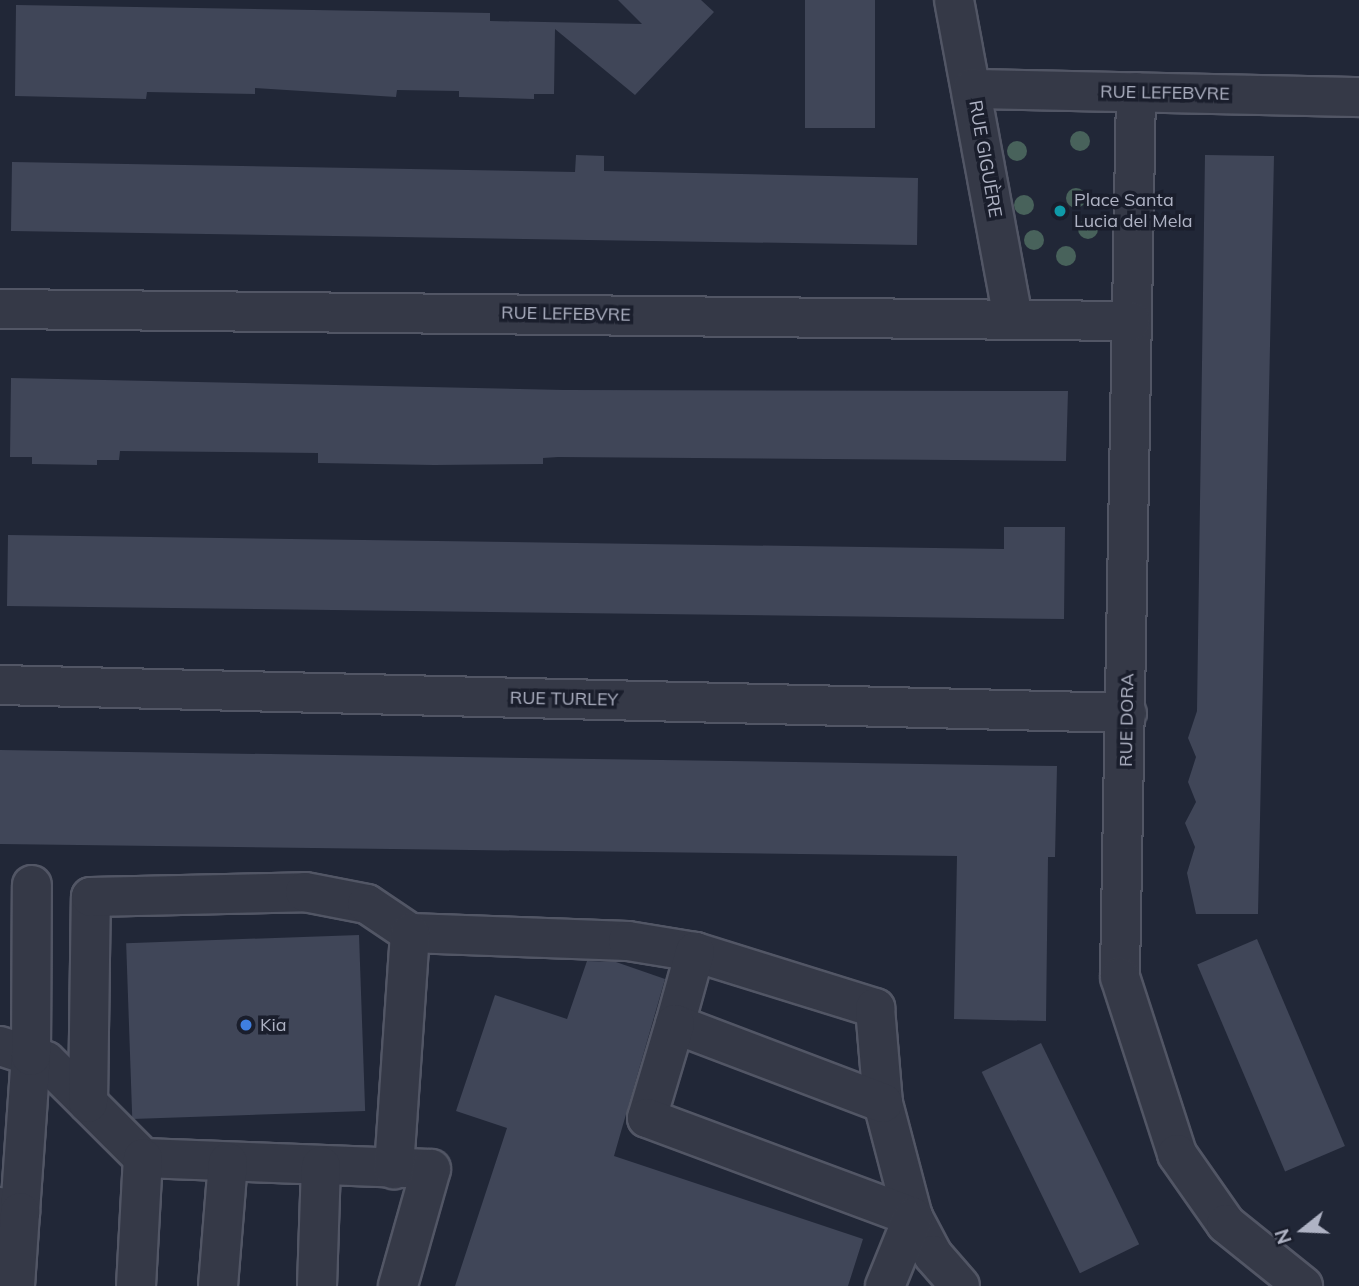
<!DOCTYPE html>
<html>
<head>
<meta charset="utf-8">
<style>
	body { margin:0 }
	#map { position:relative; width:1359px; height:1286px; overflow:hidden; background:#212737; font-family:Mulish,sans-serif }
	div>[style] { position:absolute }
	.building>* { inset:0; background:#404658; transform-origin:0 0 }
	.roads { filter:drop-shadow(2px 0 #525665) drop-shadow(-2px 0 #525665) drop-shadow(0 2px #525665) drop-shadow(0 -2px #525665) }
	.minor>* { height:38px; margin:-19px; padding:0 19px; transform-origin:19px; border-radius:19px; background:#353947 }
	.trees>* { width:20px; height:20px; margin:-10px; border-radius:50%; background:#48625b }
	.dots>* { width:19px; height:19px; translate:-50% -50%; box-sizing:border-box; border:4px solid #1a1e2c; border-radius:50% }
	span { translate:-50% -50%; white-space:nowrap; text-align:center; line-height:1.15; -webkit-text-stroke:7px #1a1e2c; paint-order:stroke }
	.street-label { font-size:18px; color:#afb3c4 }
	.poi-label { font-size:18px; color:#afb3c4 }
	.left { translate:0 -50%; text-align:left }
	.north { position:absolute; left:1268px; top:1195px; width:70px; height:70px; -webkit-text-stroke:5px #1a1e2c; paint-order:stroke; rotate:252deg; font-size:19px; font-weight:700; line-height:28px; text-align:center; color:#afb3c4 }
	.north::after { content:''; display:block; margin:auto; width:24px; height:32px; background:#afb3c4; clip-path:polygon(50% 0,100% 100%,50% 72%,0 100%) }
</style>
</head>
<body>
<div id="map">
	<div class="building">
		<i style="clip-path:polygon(618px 0,701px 0,714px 12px,635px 95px,555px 29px,554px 94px,534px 94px,534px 99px,459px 97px,459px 91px,397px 90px,396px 97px,255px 88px,255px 94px,147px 92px,146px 99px,15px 96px,16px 5px,490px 13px,490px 21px,642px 24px)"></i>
		<i style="left:805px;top:0;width:70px;height:128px"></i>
		<i style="clip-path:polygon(576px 155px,604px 156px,604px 171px,918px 178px,917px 245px,11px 231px,12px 162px,575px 172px)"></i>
		<i style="clip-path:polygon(1205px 155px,1274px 156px,1258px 914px,1196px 914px,1187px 873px,1195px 847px,1185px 823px,1196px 802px,1188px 782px,1196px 757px,1188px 738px,1197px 711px)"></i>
		<i style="clip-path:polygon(11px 378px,564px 390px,1068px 391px,1066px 461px,558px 457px,543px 458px,543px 464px,434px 465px,318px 463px,318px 453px,120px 451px,119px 460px,97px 460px,97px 465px,32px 464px,32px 457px,10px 457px)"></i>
		<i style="clip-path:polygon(1004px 527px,1065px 527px,1064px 619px,7px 606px,8px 535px,1004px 549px)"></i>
		<i style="clip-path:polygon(0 750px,1057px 766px,1055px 857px,1048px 857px,1046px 1021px,954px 1019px,957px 856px,0 844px)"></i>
		<i style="left:359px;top:935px;width:176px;height:233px;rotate:88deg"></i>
		<i style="left:1257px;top:939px;width:225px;height:65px;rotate:67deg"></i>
		<i style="clip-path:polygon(587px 961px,616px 962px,665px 979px,614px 1156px,863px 1239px,848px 1286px,455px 1286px,507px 1128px,456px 1111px,495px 995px,567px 1019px)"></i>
		<i style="left:1041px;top:1043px;width:224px;height:66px;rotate:64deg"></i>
	</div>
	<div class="roads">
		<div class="minor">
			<i style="left:954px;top:0;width:323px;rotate:79.5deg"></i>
			<i style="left:972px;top:89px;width:387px;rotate:1.2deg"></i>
			<i style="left:1136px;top:92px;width:885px;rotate:91.04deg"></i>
			<i style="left:1120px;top:977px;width:186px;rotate:72.1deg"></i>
			<i style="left:1177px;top:1154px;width:85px;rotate:55deg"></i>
			<i style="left:1226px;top:1224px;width:99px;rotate:38.8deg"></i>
			<i style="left:0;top:309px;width:1131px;rotate:0.61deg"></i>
			<i style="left:0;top:685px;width:1127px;rotate:1.42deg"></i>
			<i style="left:410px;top:933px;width:218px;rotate:2.1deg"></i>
			<i style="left:628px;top:941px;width:68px;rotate:9.3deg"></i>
			<i style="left:695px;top:952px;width:189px;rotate:17.3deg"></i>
			<i style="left:875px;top:1008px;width:95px;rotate:85.2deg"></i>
			<i style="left:883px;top:1103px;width:118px;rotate:75.3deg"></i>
			<i style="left:913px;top:1217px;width:43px;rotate:62.2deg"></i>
			<i style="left:933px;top:1255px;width:41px;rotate:48.9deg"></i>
			<i style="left:675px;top:1024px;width:75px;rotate:-74.5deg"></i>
			<i style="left:0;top:1046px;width:48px;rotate:18.1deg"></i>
			<i style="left:46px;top:1061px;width:137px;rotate:45deg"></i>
			<i style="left:143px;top:1158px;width:288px;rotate:2.2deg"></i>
			<i style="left:431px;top:1169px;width:122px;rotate:105.8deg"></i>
			<i style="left:88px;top:1103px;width:206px;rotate:-89.2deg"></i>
			<i style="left:91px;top:897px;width:214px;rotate:-1.3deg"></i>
			<i style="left:305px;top:892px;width:63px;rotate:11deg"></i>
			<i style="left:367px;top:904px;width:52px;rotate:34deg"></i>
			<i style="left:410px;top:933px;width:237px;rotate:93.9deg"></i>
			<i style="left:883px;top:1103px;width:222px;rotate:-159.2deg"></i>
			<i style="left:675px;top:1024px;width:98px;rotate:106.6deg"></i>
			<i style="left:647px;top:1118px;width:284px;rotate:20.4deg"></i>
			<i style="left:0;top:1207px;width:21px;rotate:14deg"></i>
			<i style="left:20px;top:1212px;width:156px;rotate:-86deg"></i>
			<i style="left:31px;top:1056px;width:171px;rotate:-89.7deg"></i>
			<i style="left:15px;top:1286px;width:74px;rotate:-86.1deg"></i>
			<i style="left:136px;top:1286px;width:128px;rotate:-86.9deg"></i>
			<i style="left:218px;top:1286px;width:124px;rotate:-85.4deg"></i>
			<i style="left:317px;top:1286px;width:120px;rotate:-88.1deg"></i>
			<i style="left:885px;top:1286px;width:74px;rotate:-67.9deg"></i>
		</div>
	</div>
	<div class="trees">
		<i style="left:1080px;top:141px"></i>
		<i style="left:1017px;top:151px"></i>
		<i style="left:1076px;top:198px"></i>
		<i style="left:1024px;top:205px"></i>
		<i style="left:1088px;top:229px"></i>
		<i style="left:1034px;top:240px"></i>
		<i style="left:1066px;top:256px"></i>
	</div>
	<div class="dots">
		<i style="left:1060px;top:211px;background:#0f9aa8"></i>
		<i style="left:246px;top:1025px;background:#3f7fe0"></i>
	</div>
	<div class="street-label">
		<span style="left:1165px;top:93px;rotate:1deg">RUE LEFEBVRE</span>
		<span style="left:985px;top:159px;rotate:80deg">RUE GIGUÈRE</span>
		<span style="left:566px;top:314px;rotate:1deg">RUE LEFEBVRE</span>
		<span style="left:564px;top:699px;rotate:1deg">RUE TURLEY</span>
		<span style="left:1127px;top:720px;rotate:-89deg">RUE DORA</span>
	</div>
	<div class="poi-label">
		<span class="left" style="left:1074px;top:211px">Place Santa<br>Lucia del Mela</span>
		<span class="left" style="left:260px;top:1025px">Kia</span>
	</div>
	<div class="north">N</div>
</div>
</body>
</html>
